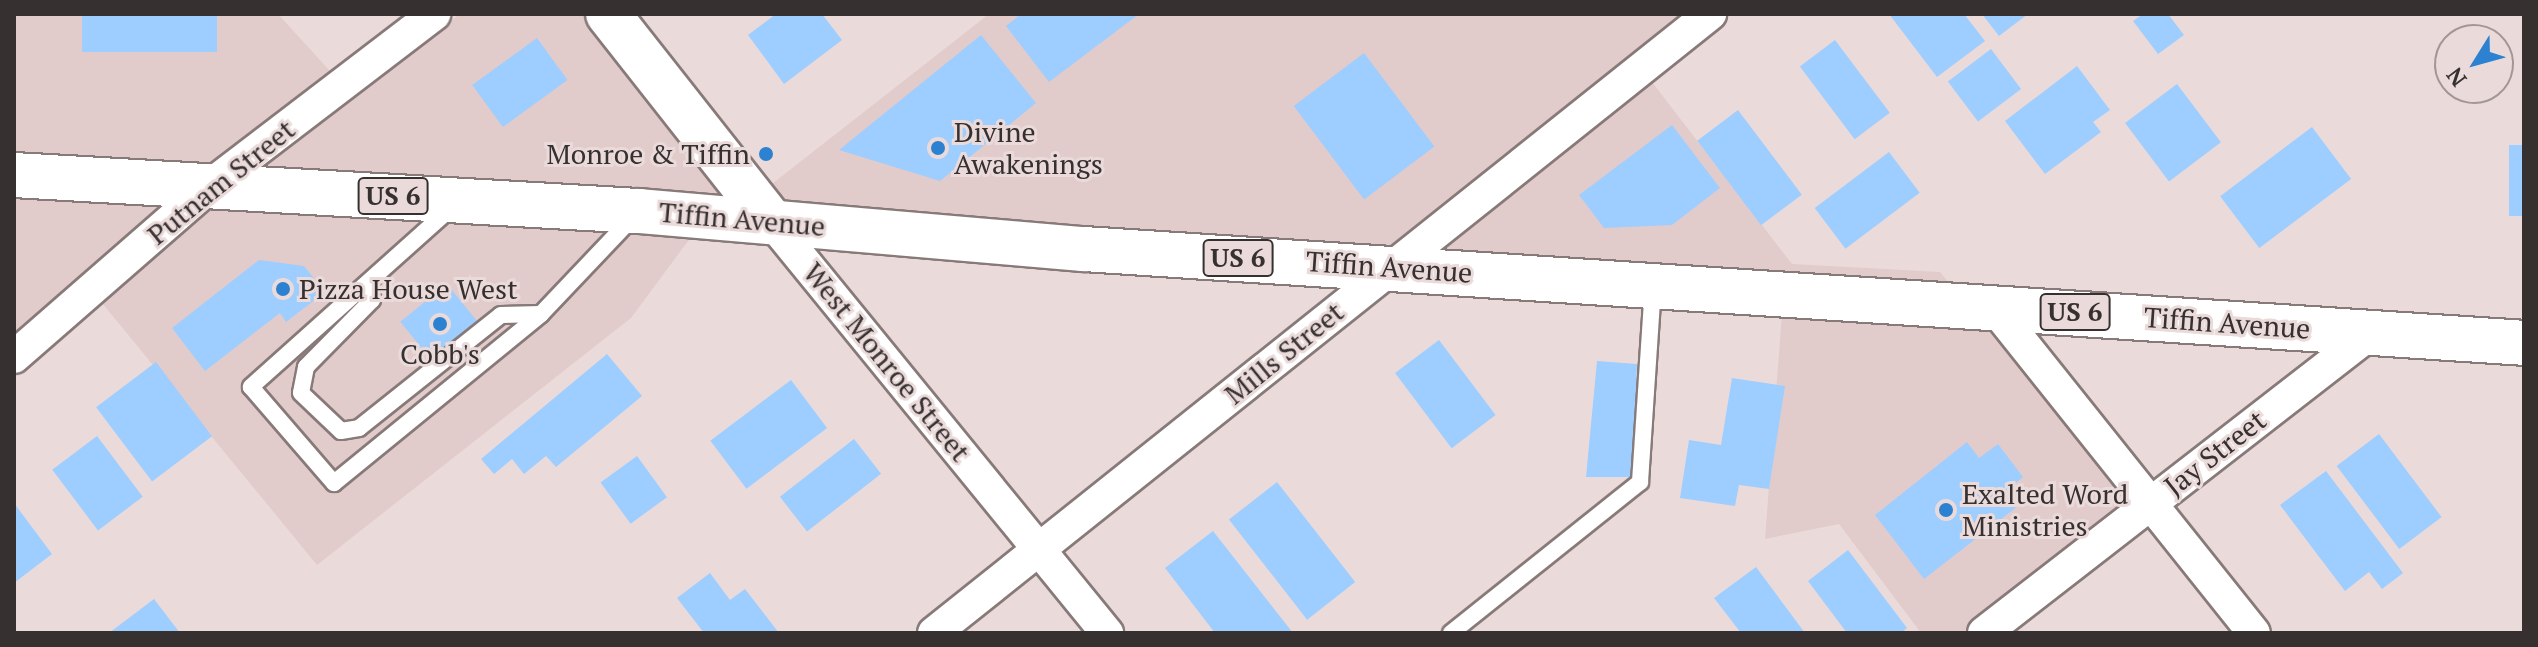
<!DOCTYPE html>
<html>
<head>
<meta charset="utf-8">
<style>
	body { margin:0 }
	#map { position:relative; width:2538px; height:647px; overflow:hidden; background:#eadbda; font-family:"PT Serif",serif }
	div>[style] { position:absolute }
	.built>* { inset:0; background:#e2cccb }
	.building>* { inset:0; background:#9ecdff; transform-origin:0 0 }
	.roads { filter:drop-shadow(2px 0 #877a79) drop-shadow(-2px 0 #877a79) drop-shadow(0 2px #877a79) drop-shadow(0 -2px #877a79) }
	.service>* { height:16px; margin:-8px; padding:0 8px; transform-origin:8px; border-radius:8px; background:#fff }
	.minor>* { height:32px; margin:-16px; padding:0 16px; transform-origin:16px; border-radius:16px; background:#fff }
	.secondary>* { height:44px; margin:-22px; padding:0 22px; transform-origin:22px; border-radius:22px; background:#fff }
	.primary>* { height:44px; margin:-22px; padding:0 22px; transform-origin:22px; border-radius:22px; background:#fff }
	.dots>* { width:22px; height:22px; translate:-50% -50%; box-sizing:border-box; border:4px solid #eadbda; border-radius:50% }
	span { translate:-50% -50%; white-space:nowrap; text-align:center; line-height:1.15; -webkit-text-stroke:6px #eadbda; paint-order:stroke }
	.shield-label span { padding:2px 6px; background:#eadbda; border:2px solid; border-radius:6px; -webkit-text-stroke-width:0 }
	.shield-label { font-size:26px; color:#363030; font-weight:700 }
	.poi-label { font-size:28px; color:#363030 }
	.left { translate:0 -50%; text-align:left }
	.right { translate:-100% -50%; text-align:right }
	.street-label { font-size:28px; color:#363030 }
	.frame { position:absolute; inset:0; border:16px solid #363030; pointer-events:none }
	.north { position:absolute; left:2434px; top:24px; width:80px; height:80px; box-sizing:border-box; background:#eadbda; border:2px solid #a29796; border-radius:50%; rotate:233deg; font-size:22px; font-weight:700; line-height:32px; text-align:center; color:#363030 }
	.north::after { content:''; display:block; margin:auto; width:28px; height:36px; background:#2c82d0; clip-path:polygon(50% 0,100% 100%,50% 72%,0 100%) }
</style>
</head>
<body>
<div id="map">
	<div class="built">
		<i style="clip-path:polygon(14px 14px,278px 14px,351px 94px,460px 14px,628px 14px,768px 187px,989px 14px,1695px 14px,1708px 31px,1652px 82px,1792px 264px,1940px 272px,2129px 502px,1962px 633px,1921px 633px,1839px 524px,1765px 539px,1782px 313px,697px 229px,631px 318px,317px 565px,102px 303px,14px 365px)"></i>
	</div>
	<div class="building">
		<i style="left:82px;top:14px;width:135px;height:38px"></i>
		<i style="clip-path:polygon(776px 14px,822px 14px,842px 40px,784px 84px,748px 35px)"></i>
		<i style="clip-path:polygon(1021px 14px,1139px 14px,1049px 82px,1006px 26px)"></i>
		<i style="clip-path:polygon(1889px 14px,1964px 14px,1985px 41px,1937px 77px)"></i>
		<i style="clip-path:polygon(1982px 14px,2028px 14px,1999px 36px)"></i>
		<i style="clip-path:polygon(2143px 14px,2168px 14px,2184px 35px,2158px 54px,2133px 21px)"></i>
		<i style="clip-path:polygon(981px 35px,1036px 103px,940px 181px,839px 150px)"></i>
		<i style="left:537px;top:38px;width:52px;height:80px;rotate:54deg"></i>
		<i style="left:1835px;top:40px;width:91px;height:44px;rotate:53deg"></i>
		<i style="left:1991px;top:49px;width:50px;height:54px;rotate:53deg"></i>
		<i style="left:1364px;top:53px;width:117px;height:88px;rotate:53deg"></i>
		<i style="clip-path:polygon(2077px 66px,2110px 110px,2093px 122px,2101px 132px,2045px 174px,2005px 121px)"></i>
		<i style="left:2177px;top:84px;width:73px;height:65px;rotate:53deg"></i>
		<i style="left:1738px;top:110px;width:106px;height:51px;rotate:53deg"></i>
		<i style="clip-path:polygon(1672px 125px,1720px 188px,1672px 225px,1604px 228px,1579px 195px)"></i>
		<i style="left:2312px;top:127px;width:65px;height:115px;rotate:53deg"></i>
		<i style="left:2509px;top:145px;width:15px;height:71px"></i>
		<i style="left:1889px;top:152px;width:51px;height:93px;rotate:53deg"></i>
		<i style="clip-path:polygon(259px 260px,304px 266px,325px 292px,286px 322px,280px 313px,205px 371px,172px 328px)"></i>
		<i style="left:447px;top:284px;width:53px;height:60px;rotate:51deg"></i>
		<i style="left:1439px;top:340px;width:94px;height:55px;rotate:53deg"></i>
		<i style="clip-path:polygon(607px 354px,642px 396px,556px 467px,546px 456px,524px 474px,512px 459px,494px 474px,481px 459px)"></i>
		<i style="clip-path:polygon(1597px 361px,1637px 364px,1633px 477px,1586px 477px)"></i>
		<i style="left:156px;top:362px;width:93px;height:75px;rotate:53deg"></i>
		<i style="clip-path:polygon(1732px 378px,1785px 386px,1769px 489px,1739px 485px,1735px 506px,1680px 498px,1689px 440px,1721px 445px)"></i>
		<i style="left:791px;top:380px;width:60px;height:101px;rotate:53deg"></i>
		<i style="left:2379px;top:434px;width:104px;height:53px;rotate:53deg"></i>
		<i style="left:97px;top:436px;width:76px;height:56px;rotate:53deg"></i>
		<i style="left:854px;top:439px;width:44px;height:94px;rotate:52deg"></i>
		<i style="clip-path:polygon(1967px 442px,1979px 458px,1998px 444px,2023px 477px,2006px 491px,2018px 506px,1924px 579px,1875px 515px)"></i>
		<i style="left:637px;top:456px;width:51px;height:45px;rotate:54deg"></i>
		<i style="clip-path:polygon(2326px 471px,2403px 573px,2382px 589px,2369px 572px,2345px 591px,2280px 505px)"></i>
		<i style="left:1277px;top:482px;width:127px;height:61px;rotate:52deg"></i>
		<i style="clip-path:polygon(14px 503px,52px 554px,14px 583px)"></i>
		<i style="clip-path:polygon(1213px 531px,1293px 633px,1215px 633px,1165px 568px)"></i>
		<i style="clip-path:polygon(1848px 550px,1907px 628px,1901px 633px,1847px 633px,1808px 581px)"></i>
		<i style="clip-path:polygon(1756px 567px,1805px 633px,1741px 633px,1714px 598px)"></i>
		<i style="clip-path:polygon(710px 573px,730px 600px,745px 589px,779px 633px,704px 633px,677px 598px)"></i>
		<i style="clip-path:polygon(154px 599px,180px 633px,109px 633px)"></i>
	</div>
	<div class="roads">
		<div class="service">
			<i style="left:452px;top:207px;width:270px;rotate:138.2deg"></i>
			<i style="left:251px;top:387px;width:127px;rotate:49.2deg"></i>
			<i style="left:334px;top:483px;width:267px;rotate:-39.2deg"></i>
			<i style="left:541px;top:314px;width:132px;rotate:-46.5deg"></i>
			<i style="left:370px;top:281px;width:19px;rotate:84deg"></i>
			<i style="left:372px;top:300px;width:94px;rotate:134.6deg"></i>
			<i style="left:306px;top:367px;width:26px;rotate:101deg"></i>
			<i style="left:301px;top:393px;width:55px;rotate:43.5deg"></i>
			<i style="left:341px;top:431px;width:18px;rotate:-9deg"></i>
			<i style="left:359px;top:428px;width:181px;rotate:-38.5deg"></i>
			<i style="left:501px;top:315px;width:40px;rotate:-1.4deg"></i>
			<i style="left:1451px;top:633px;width:242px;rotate:-38.6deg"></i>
			<i style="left:1640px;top:482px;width:196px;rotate:-86.2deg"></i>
		</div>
		<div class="minor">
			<i style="left:771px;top:221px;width:532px;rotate:50.8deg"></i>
			<i style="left:1993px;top:306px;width:418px;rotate:51.4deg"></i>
			<i style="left:14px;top:357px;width:263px;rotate:-41.1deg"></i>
			<i style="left:212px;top:184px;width:280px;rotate:-37.4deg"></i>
			<i style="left:934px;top:633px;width:993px;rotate:-38.58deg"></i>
			<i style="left:1984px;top:633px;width:490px;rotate:-37.8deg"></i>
		</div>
		<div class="secondary">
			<i style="left:608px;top:14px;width:263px;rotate:51.8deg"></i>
		</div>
		<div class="primary">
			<i style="left:14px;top:175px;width:626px;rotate:3.3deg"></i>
			<i style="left:639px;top:211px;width:447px;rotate:4.9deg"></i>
			<i style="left:1084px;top:249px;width:1443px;rotate:3.73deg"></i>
		</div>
	</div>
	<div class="dots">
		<i style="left:938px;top:148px;background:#2c82d0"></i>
		<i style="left:766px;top:154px;background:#2c82d0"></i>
		<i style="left:283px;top:289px;background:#2c82d0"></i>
		<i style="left:440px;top:324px;background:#2c82d0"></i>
		<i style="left:1946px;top:510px;background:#2c82d0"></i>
	</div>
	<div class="shield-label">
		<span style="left:393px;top:196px">US 6</span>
		<span style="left:1238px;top:258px">US 6</span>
		<span style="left:2075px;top:312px">US 6</span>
	</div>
	<div class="poi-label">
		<span class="left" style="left:954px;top:148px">Divine<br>Awakenings</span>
		<span class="right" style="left:750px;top:154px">Monroe &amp; Tiffin</span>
		<span class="left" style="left:299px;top:289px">Pizza House West</span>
		<span style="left:440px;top:354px">Cobb's</span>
		<span class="left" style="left:1962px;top:510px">Exalted Word<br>Ministries</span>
	</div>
	<div class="street-label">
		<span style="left:221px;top:182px;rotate:-39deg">Putnam Street</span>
		<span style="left:742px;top:219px;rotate:5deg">Tiffin Avenue</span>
		<span style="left:1389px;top:267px;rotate:4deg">Tiffin Avenue</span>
		<span style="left:2227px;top:323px;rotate:4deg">Tiffin Avenue</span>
		<span style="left:1284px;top:353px;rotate:-39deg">Mills Street</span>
		<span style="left:887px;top:362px;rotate:51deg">West Monroe Street</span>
		<span style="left:2215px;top:453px;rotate:-38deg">Jay Street</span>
	</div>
	<div class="frame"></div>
	<div class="north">N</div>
</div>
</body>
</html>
